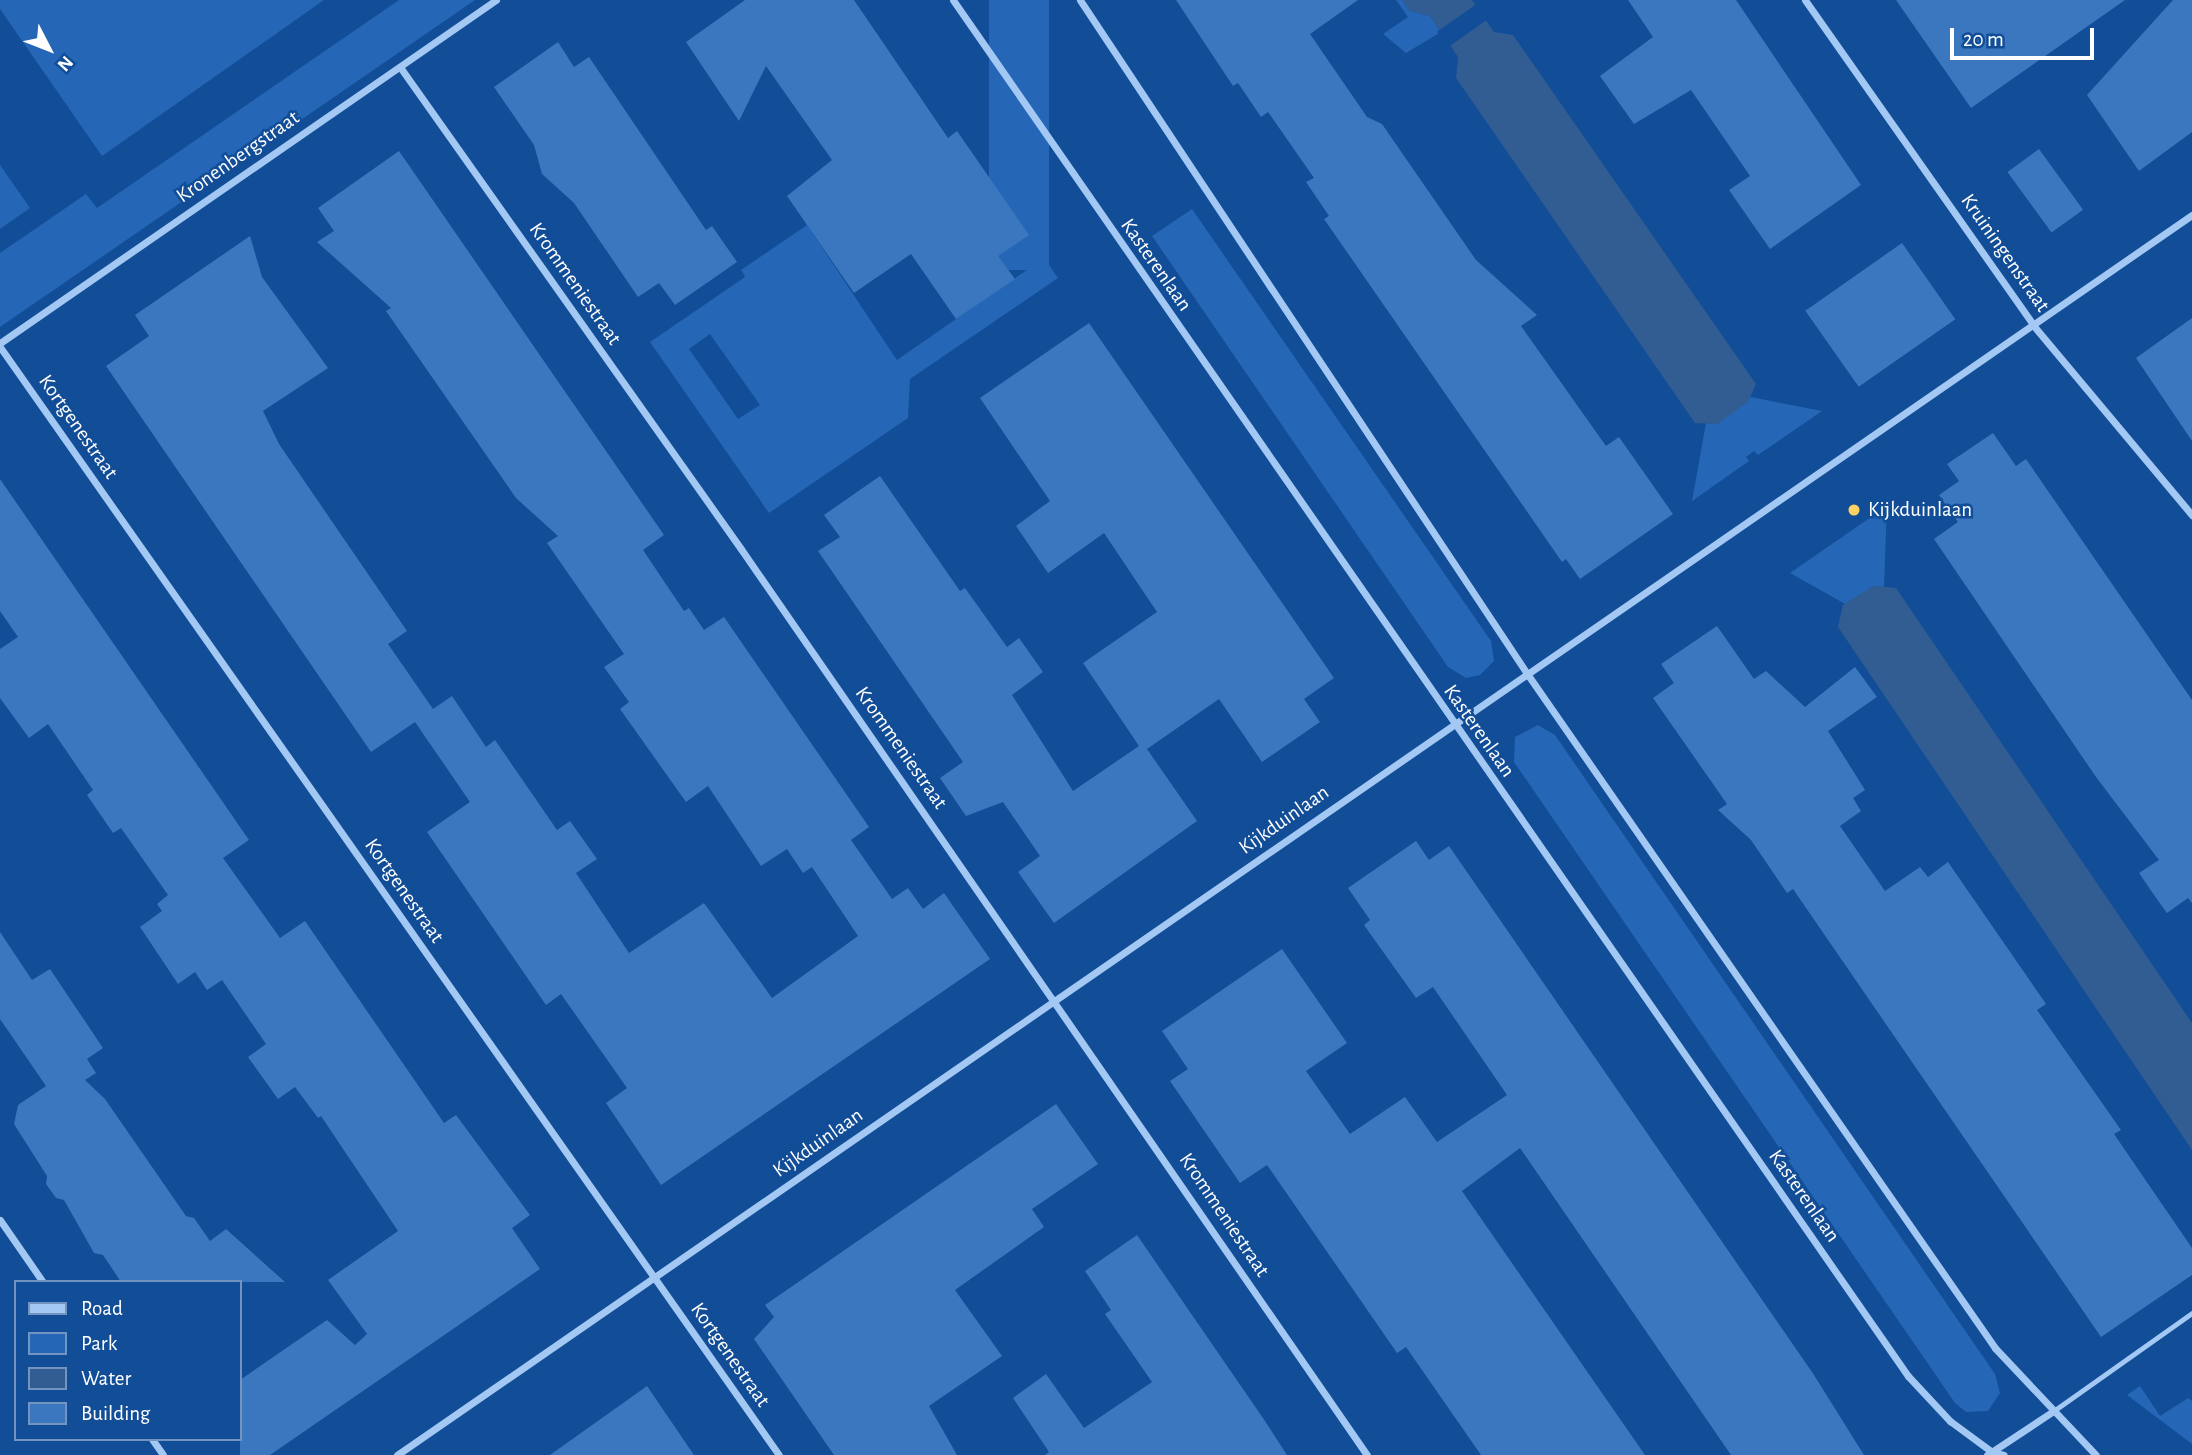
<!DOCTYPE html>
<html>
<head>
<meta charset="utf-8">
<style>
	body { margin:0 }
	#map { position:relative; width:2192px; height:1455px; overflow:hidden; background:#124d97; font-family:"Alegreya Sans",sans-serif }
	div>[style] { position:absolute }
	.green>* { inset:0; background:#2567b6; transform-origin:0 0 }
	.water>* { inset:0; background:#325d93 }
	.pier>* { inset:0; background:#124d97; transform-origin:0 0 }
	.building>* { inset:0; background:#3b77bf; transform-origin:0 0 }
	.service>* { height:5px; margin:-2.5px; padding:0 2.5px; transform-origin:2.5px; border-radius:2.5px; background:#a3c8f3 }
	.minor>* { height:7px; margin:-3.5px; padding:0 3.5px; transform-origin:3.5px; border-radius:3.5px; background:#a3c8f3 }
	.dots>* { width:19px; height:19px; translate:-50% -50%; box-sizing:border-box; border:4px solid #124d97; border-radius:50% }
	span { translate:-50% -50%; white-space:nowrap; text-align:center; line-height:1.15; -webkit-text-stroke:5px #124d97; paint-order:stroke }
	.street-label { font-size:21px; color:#fff }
	.poi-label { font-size:21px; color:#fff }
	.left { translate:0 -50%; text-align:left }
	.legend { position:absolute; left:14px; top:1280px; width:228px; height:161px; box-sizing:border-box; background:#124d97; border:2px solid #7194c1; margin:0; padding:9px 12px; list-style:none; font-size:21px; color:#fff }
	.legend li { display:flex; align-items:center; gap:14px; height:35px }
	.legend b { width:35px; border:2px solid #7194c1 }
	.north { position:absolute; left:14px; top:14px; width:70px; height:70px; -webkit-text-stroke:5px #124d97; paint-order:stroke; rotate:132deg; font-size:19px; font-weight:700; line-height:28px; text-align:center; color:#fff }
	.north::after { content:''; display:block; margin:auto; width:24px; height:32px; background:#fff; clip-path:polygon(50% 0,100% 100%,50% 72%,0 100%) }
	.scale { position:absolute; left:1950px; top:28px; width:144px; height:32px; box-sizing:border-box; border:4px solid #fff; border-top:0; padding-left:9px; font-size:21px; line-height:24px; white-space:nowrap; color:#fff; -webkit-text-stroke:5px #124d97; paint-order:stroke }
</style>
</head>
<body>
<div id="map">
	<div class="green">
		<i style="clip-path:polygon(0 0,324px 0,102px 156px,0 9px)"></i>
		<i style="clip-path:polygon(399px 0,475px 0,0 327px,0 253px,86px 194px,97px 208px)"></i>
		<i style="left:989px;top:0;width:60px;height:270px"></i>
		<i style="clip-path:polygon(1396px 0,1402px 0,1410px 11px,1430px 16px,1441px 32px,1406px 53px,1383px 34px,1408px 17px)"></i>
		<i style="clip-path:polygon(0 165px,30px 208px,0 229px)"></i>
		<i style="clip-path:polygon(1192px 209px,1491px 641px,1494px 661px,1480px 675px,1466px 678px,1448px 667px,1152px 236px)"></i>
		<i style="clip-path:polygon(evenodd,807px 225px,897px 360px,1044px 258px,1058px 278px,910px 379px,908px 418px,769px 513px,650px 342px,745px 277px,741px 270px,807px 225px,710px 334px,760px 405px,738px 419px,689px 349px,710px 334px)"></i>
		<i style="clip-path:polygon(1750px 397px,1822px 411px,1758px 455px,1754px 451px,1746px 457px,1749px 461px,1692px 501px,1706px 423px,1717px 424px)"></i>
		<i style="clip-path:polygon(1887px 506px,1884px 587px,1873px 586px,1847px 605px,1790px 573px)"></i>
		<i style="clip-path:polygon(1538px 725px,1555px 735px,1995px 1374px,2000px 1393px,1988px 1411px,1966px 1412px,1955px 1403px,1514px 762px,1515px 737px)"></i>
		<i style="clip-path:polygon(2140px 1386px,2160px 1416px,2188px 1398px,2192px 1401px,2192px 1444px,2127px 1395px)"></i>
	</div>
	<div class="water">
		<i style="clip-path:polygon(1402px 0,1472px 0,1494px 32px,1513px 35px,1756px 384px,1748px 402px,1717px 424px,1695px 423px,1456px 78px,1458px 57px,1440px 30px,1430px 16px,1410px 11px)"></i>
		<i style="clip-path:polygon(1873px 586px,1896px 588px,2192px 1023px,2192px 1150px,1838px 627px,1843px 605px)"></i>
	</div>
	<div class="pier">
		<i style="left:1478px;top:3px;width:19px;height:50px;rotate:55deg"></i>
	</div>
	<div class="building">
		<i style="clip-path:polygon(745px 0,854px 0,948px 138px,957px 131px,1029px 235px,998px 256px,1015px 279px,956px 319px,911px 254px,854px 293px,787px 196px,832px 160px,766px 66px,739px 121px,686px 42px)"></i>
		<i style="clip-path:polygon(1176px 0,1358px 0,1310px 34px,1367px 117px,1382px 124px,1476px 260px,1537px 315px,1521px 326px,1606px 446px,1619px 437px,1673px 514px,1580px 579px,1566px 559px,1562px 562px,1324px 219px,1329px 216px,1306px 182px,1314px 178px,1268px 112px,1261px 117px,1238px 83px,1233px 86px)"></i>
		<i style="clip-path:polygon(1628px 0,1736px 0,1861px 185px,1770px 249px,1729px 190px,1750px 176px,1691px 90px,1634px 124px,1600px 76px,1653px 37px)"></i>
		<i style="clip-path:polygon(1896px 0,2125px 0,1971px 108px)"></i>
		<i style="clip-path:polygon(2173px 0,2192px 0,2192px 132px,2139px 171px,2087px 95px)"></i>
		<i style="clip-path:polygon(558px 42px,574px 67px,589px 57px,706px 230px,712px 226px,737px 262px,675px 305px,659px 283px,638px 297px,574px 203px,542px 174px,534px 145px,494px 87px)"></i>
		<i style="left:2039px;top:149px;width:75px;height:39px;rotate:54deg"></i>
		<i style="clip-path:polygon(399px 151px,664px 535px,643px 550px,684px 611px,689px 608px,704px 630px,724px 617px,869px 827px,851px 840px,892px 899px,908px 888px,923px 909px,944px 893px,990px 959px,661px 1185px,606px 1103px,627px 1088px,561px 994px,546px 1005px,427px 832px,470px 802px,415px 722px,371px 752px,106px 366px,149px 336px,135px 315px,250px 236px,262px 277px,328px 368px,263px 411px,279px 444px,407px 631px,388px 644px,433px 709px,452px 696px,486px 747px,495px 740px,557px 830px,570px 821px,597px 859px,576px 873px,629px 953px,704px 903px,772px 998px,858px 936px,812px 867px,803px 873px,787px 849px,761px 866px,708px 786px,686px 802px,620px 709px,629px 702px,604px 667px,624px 654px,547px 543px,558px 536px,516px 498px,386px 311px,391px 308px,317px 242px,334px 231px,318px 208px)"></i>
		<i style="left:1902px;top:243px;width:93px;height:118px;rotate:55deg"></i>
		<i style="clip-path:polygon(2192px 318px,2192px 441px,2136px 358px)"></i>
		<i style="clip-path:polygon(1089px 323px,1334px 678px,1304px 699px,1320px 722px,1262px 762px,1219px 699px,1147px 749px,1197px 821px,1054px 923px,1018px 872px,1040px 856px,1003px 802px,966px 816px,940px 778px,963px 762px,818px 551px,840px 537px,824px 515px,880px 476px,960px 591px,965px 588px,1007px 647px,1019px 638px,1043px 672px,1012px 695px,1073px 791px,1139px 746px,1083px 663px,1157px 612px,1104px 533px,1048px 573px,1016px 526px,1050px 501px,980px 398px)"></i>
		<i style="clip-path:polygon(1993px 433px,2016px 466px,2026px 459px,2192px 700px,2192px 903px,2188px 898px,2167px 913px,2154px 895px,2139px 873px,2159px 860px,2096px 777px,1934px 539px,1958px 522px,1939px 495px,1959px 481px,1947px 464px)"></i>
		<i style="clip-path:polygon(0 479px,249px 840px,223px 858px,280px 938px,305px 921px,444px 1123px,456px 1115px,530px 1215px,512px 1228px,540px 1269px,270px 1455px,240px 1455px,240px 1380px,327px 1320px,355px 1345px,367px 1334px,328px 1280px,398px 1231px,321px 1116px,318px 1118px,295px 1087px,278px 1099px,248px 1057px,266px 1044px,222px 980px,207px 990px,195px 972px,178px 984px,140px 927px,162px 911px,157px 904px,168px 895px,121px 828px,113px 833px,87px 795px,93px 790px,48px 724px,29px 738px,0 698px,0 649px,18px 637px,0 611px)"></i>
		<i style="clip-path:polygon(1717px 626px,1754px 679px,1766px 671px,1805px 707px,1855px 667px,1877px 697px,1828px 731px,1865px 790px,1853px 798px,1861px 811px,1840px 826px,1885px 891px,1920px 867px,1928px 877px,1948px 862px,2046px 1004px,2037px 1010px,2121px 1130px,2114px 1134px,2192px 1248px,2192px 1275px,2101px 1337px,1793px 889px,1787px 893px,1751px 840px,1718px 810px,1727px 804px,1653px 698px,1674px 683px,1661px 664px)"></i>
		<i style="clip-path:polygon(1416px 841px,1429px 860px,1449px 846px,1814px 1375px,1864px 1455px,1731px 1455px,1520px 1148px,1462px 1191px,1645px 1455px,1481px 1455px,1406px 1347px,1397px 1353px,1267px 1165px,1240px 1183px,1170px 1081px,1188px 1069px,1162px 1031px,1282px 949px,1347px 1043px,1306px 1071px,1350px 1134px,1405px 1097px,1437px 1142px,1507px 1095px,1433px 987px,1416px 998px,1364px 925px,1370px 920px,1348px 888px)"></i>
		<i style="clip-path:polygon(0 932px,32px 980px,50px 969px,103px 1048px,87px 1059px,96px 1073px,85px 1080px,105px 1099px,186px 1216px,194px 1218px,210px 1241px,226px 1229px,285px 1282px,121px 1282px,103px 1255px,94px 1253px,64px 1200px,56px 1198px,46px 1184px,47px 1176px,14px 1124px,18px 1105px,46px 1086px,0 1019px)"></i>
		<i style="clip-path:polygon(1056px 1104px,1098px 1164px,1032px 1209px,1044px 1227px,955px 1290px,1002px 1356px,929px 1406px,957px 1455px,834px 1455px,754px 1339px,774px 1317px,765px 1305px)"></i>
		<i style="clip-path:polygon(1137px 1235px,1265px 1421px,1287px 1455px,1045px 1455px,1049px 1452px,1013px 1398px,1046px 1374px,1084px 1428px,1152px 1382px,1105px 1314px,1111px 1310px,1085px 1271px)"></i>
		<i style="clip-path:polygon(647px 1386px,694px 1455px,550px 1455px)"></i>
	</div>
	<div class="service">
		<i style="left:2052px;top:1412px;width:171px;rotate:-35.3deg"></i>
	</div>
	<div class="minor">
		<i style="left:953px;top:0;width:1675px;rotate:55.24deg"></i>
		<i style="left:1908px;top:1376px;width:62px;rotate:47deg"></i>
		<i style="left:1950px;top:1421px;width:52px;rotate:36.4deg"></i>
		<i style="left:1992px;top:1452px;width:12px;rotate:14deg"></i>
		<i style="left:1080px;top:0;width:810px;rotate:56.43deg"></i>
		<i style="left:1528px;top:675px;width:819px;rotate:55.24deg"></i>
		<i style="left:1995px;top:1348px;width:147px;rotate:46.7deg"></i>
		<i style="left:1805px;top:0;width:397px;rotate:54.9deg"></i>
		<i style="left:2033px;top:325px;width:248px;rotate:50.1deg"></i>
		<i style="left:400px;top:67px;width:590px;rotate:54.72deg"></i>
		<i style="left:741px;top:549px;width:1101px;rotate:55.36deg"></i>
		<i style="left:0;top:343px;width:603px;rotate:-34.67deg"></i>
		<i style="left:0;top:347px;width:1354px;rotate:54.89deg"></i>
		<i style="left:0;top:1220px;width:75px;rotate:55.3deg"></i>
		<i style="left:152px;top:1439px;width:19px;rotate:55deg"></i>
		<i style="left:397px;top:1455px;width:2182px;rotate:-34.64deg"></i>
		<i style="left:1987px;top:1455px;width:78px;rotate:-33.5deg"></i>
	</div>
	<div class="dots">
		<i style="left:1854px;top:510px;background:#ffd265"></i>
	</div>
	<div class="street-label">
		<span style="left:238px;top:157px;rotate:-35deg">Kronenbergstraat</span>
		<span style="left:2005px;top:253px;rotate:55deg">Kruiningenstraat</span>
		<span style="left:1156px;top:265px;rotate:55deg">Kasterenlaan</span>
		<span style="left:575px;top:284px;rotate:55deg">Krommeniestraat</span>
		<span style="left:78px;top:427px;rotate:55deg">Kortgenestraat</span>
		<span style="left:1479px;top:731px;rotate:55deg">Kasterenlaan</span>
		<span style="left:901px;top:748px;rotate:55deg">Krommeniestraat</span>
		<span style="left:1284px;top:820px;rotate:-35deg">Kijkduinlaan</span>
		<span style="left:404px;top:891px;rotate:55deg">Kortgenestraat</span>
		<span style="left:818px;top:1143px;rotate:-35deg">Kijkduinlaan</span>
		<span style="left:1804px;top:1196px;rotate:55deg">Kasterenlaan</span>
		<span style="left:1224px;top:1215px;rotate:56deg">Krommeniestraat</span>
		<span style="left:730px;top:1355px;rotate:55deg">Kortgenestraat</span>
	</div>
	<div class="poi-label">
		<span class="left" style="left:1868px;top:510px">Kijkduinlaan</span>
	</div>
	<ul class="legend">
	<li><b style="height:9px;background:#a3c8f3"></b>Road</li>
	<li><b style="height:19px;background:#2567b6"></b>Park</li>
	<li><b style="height:19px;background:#325d93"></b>Water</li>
	<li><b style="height:19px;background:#3b77bf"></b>Building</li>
	</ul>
	<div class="north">N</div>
	<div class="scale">20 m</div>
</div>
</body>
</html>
